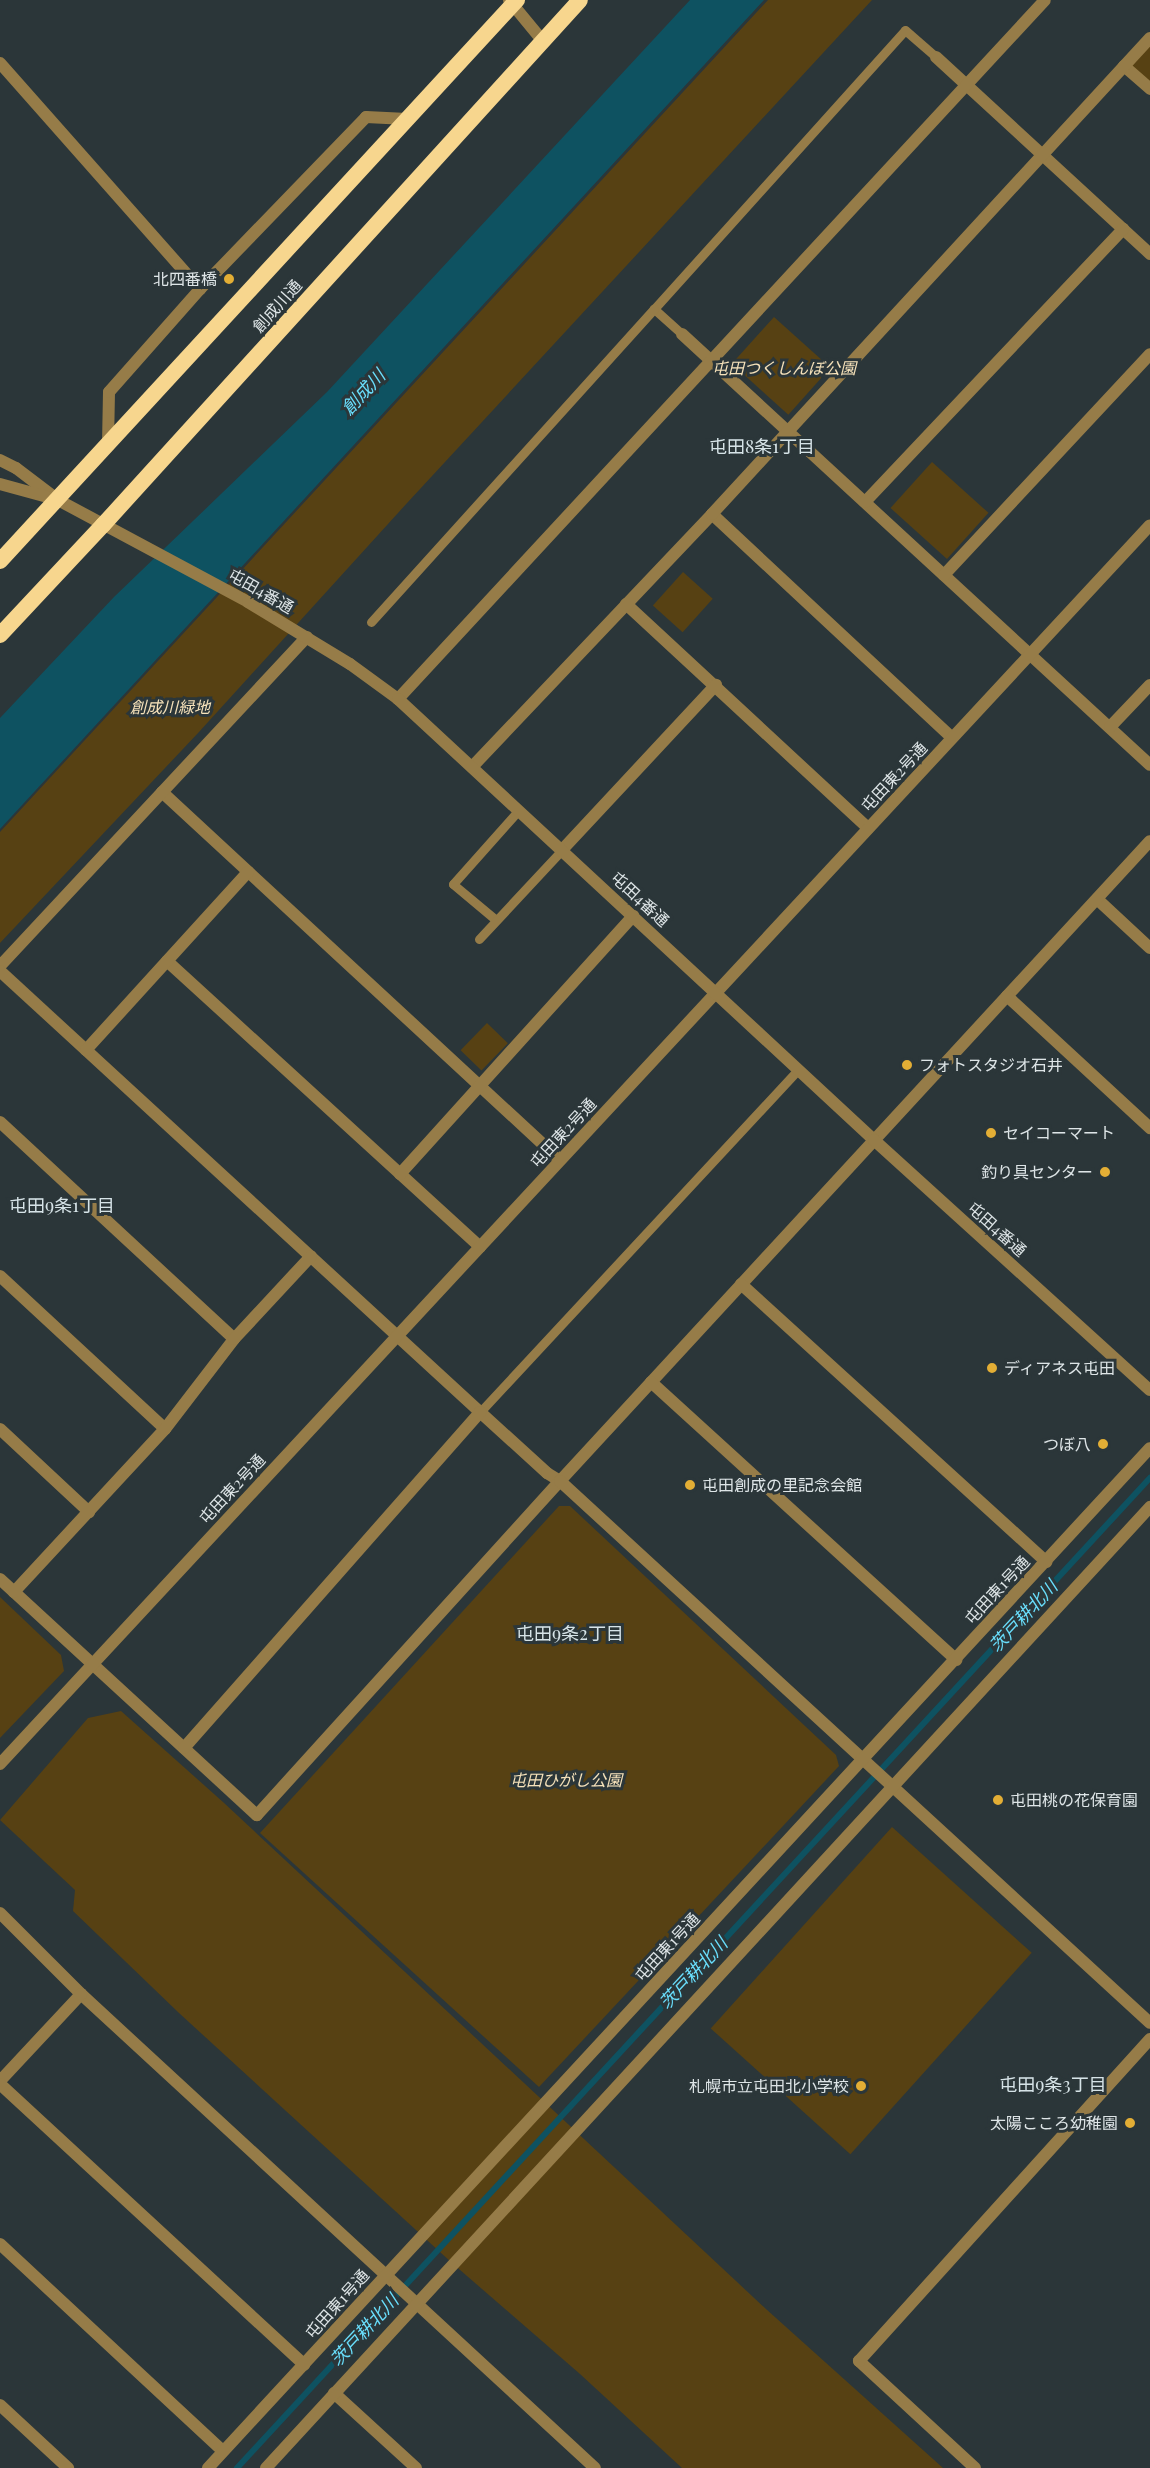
<!DOCTYPE html>
<html>
<head>
<meta charset="utf-8">
<style>
	body { margin:0 }
	#map { position:relative; width:1150px; height:2468px; overflow:hidden; background:#2b3639; font-family:"Playfair Display","Noto Sans JP",serif }
	div>[style] { position:absolute }
	.green>* { inset:0; background:#574113; transform-origin:0 0 }
	.water>* { inset:0; background:#0e5261 }
	.stream>* { height:6px; margin:-3px; padding:0 3px; transform-origin:3px; border-radius:3px; background:#0e5261 }
	.service>* { height:9px; margin:-4.5px; padding:0 4.5px; transform-origin:4.5px; border-radius:4.5px; background:#967c48 }
	.minor>* { height:12px; margin:-6px; padding:0 6px; transform-origin:6px; border-radius:6px; background:#967c48 }
	.tertiary>* { height:12px; margin:-6px; padding:0 6px; transform-origin:6px; border-radius:6px; background:#967c48 }
	.trunk>* { height:16px; margin:-8px; padding:0 8px; transform-origin:8px; border-radius:8px; background:#f7d68e }
	.dots>* { width:16px; height:16px; translate:-50% -50%; box-sizing:border-box; border:3px solid #2b3639; border-radius:50% }
	span { translate:-50% -50%; white-space:nowrap; text-align:center; line-height:1.15; -webkit-text-stroke:6px #2b3639; paint-order:stroke }
	.poi-label { font-size:16px; color:#dee5e7 }
	.right { translate:-100% -50%; text-align:right }
	.left { translate:0 -50%; text-align:left }
	.street-label { font-size:16px; color:#dee5e7 }
	.park-label { font-size:16px; color:#f6e2ba; font-style:italic }
	.water-label { font-size:18px; color:#69defc; font-style:italic }
	.neighbourhood-label { font-size:18px; color:#d6e3e7 }
</style>
</head>
<body>
<div id="map">
	<div class="green">
		<i style="clip-path:polygon(768px 0,872px 0,408px 502px,199px 732px,0 943px,0 832px)"></i>
		<i style="clip-path:polygon(1150px 38px,1150px 89px,1124px 66px)"></i>
		<i style="left:774px;top:317px;width:76px;height:63px;rotate:42deg"></i>
		<i style="left:932px;top:462px;width:76px;height:62px;rotate:42deg"></i>
		<i style="left:683px;top:572px;width:40px;height:45px;rotate:42deg"></i>
		<i style="left:487px;top:1023px;width:29px;height:38px;rotate:44deg"></i>
		<i style="clip-path:polygon(559px 1506px,570px 1506px,836px 1755px,839px 1766px,539px 2087px,260px 1833px)"></i>
		<i style="clip-path:polygon(0 1597px,61px 1655px,64px 1671px,0 1738px)"></i>
		<i style="clip-path:polygon(121px 1711px,223px 1802px,766px 2309px,943px 2468px,682px 2468px,580px 2374px,452px 2263px,179px 2013px,73px 1911px,75px 1890px,0 1820px,88px 1718px)"></i>
		<i style="left:892px;top:1827px;width:188px;height:271px;rotate:42deg"></i>
	</div>
	<div class="water">
		<i style="clip-path:polygon(690px 0,764px 0,0 829px,0 718px,114px 597px,327px 392px)"></i>
	</div>
	<div class="stream">
		<i style="left:237px;top:2468px;width:1347px;rotate:-47.32deg"></i>
	</div>
	<div class="service">
		<i style="left:682px;top:334px;width:38px;rotate:-138deg"></i>
		<i style="left:654px;top:309px;width:375px;rotate:-48deg"></i>
		<i style="left:905px;top:30px;width:41px;rotate:41.1deg"></i>
		<i style="left:371px;top:622px;width:422px;rotate:-47.9deg"></i>
		<i style="left:496px;top:920px;width:56px;rotate:-140.1deg"></i>
		<i style="left:453px;top:884px;width:99px;rotate:-48.3deg"></i>
		<i style="left:479px;top:939px;width:122px;rotate:-47deg"></i>
		<i style="left:480px;top:1412px;width:468px;rotate:-47.1deg"></i>
	</div>
	<div class="minor">
		<i style="left:936px;top:57px;width:291px;rotate:42.6deg"></i>
		<i style="left:0;top:63px;width:302px;rotate:48.5deg"></i>
		<i style="left:1124px;top:66px;width:35px;rotate:41deg"></i>
		<i style="left:682px;top:334px;width:636px;rotate:42.64deg"></i>
		<i style="left:108px;top:444px;width:52px;rotate:-88.9deg"></i>
		<i style="left:109px;top:392px;width:137px;rotate:-48.5deg"></i>
		<i style="left:200px;top:289px;width:239px;rotate:-46deg"></i>
		<i style="left:366px;top:117px;width:41px;rotate:2.8deg"></i>
		<i style="left:0;top:460px;width:18px;rotate:27deg"></i>
		<i style="left:16px;top:468px;width:53px;rotate:37.3deg"></i>
		<i style="left:0;top:484px;width:53px;rotate:15.4deg"></i>
		<i style="left:865px;top:502px;width:376px;rotate:-46.6deg"></i>
		<i style="left:712px;top:514px;width:328px;rotate:43deg"></i>
		<i style="left:944px;top:575px;width:302px;rotate:-47deg"></i>
		<i style="left:626px;top:604px;width:330px;rotate:42.8deg"></i>
		<i style="left:398px;top:699px;width:952px;rotate:-47.21deg"></i>
		<i style="left:1110px;top:727px;width:58px;rotate:-46.4deg"></i>
		<i style="left:473px;top:766px;width:347px;rotate:-46.5deg"></i>
		<i style="left:712px;top:514px;width:647px;rotate:-47.38deg"></i>
		<i style="left:162px;top:792px;width:542px;rotate:42.76deg"></i>
		<i style="left:562px;top:850px;width:226px;rotate:-47deg"></i>
		<i style="left:1097px;top:899px;width:72px;rotate:42.8deg"></i>
		<i style="left:167px;top:961px;width:424px;rotate:42.4deg"></i>
		<i style="left:0;top:966px;width:450px;rotate:-47deg"></i>
		<i style="left:0;top:971px;width:652px;rotate:42.58deg"></i>
		<i style="left:480px;top:1412px;width:91px;rotate:42.3deg"></i>
		<i style="left:547px;top:1473px;width:15px;rotate:32deg"></i>
		<i style="left:560px;top:1481px;width:870px;rotate:-47.33deg"></i>
		<i style="left:1007px;top:996px;width:195px;rotate:42.7deg"></i>
		<i style="left:86px;top:1050px;width:241px;rotate:-47.7deg"></i>
		<i style="left:0;top:1122px;width:319px;rotate:42.8deg"></i>
		<i style="left:400px;top:1174px;width:348px;rotate:-47.9deg"></i>
		<i style="left:0;top:1276px;width:225px;rotate:42.8deg"></i>
		<i style="left:741px;top:1284px;width:413px;rotate:42.3deg"></i>
		<i style="left:651px;top:1382px;width:413px;rotate:42.3deg"></i>
		<i style="left:0;top:1429px;width:122px;rotate:43deg"></i>
		<i style="left:0;top:1579px;width:349px;rotate:42.6deg"></i>
		<i style="left:257px;top:1815px;width:451px;rotate:-47.8deg"></i>
		<i style="left:560px;top:1481px;width:801px;rotate:42.57deg"></i>
		<i style="left:14px;top:1592px;width:222px;rotate:-47.2deg"></i>
		<i style="left:165px;top:1429px;width:113px;rotate:-52.5deg"></i>
		<i style="left:234px;top:1339px;width:113px;rotate:-47.1deg"></i>
		<i style="left:184px;top:1748px;width:448px;rotate:-48.6deg"></i>
		<i style="left:0;top:1764px;width:1690px;rotate:-47.13deg"></i>
		<i style="left:0;top:1913px;width:115px;rotate:45deg"></i>
		<i style="left:81px;top:1994px;width:699px;rotate:42.68deg"></i>
		<i style="left:0;top:2081px;width:119px;rotate:-47deg"></i>
		<i style="left:0;top:2084px;width:414px;rotate:42.7deg"></i>
		<i style="left:0;top:2244px;width:304px;rotate:42.9deg"></i>
		<i style="left:334px;top:2393px;width:111px;rotate:42.4deg"></i>
		<i style="left:0;top:2405px;width:93px;rotate:42.8deg"></i>
		<i style="left:975px;top:2468px;width:158px;rotate:-137.3deg"></i>
		<i style="left:859px;top:2361px;width:434px;rotate:-47.9deg"></i>
	</div>
	<div class="tertiary">
		<i style="left:509px;top:0;width:52px;rotate:50.5deg"></i>
		<i style="left:58px;top:500px;width:216px;rotate:28.2deg"></i>
		<i style="left:248px;top:602px;width:119px;rotate:31.3deg"></i>
		<i style="left:350px;top:664px;width:59px;rotate:36.1deg"></i>
		<i style="left:398px;top:699px;width:649px;rotate:42.81deg"></i>
		<i style="left:874px;top:1140px;width:372px;rotate:42.2deg"></i>
		<i style="left:208px;top:2468px;width:1388px;rotate:-47.28deg"></i>
		<i style="left:266px;top:2468px;width:1306px;rotate:-47.39deg"></i>
	</div>
	<div class="trunk">
		<i style="left:0;top:561px;width:763px;rotate:-47.34deg"></i>
		<i style="left:0;top:635px;width:151px;rotate:-46.9deg"></i>
		<i style="left:103px;top:525px;width:709px;rotate:-47.74deg"></i>
	</div>
	<div class="dots">
		<i style="left:229px;top:279px;background:#e3ae35"></i>
		<i style="left:907px;top:1065px;background:#e3ae35"></i>
		<i style="left:991px;top:1133px;background:#e3ae35"></i>
		<i style="left:1105px;top:1172px;background:#e3ae35"></i>
		<i style="left:992px;top:1368px;background:#e3ae35"></i>
		<i style="left:1103px;top:1444px;background:#e3ae35"></i>
		<i style="left:690px;top:1485px;background:#e3ae35"></i>
		<i style="left:998px;top:1800px;background:#e3ae35"></i>
		<i style="left:861px;top:2086px;background:#e3ae35"></i>
		<i style="left:1130px;top:2123px;background:#e3ae35"></i>
	</div>
	<div class="poi-label">
		<span class="right" style="left:217px;top:279px">北四番橋</span>
		<span class="left" style="left:919px;top:1065px">フォトスタジオ石井</span>
		<span class="left" style="left:1003px;top:1133px">セイコーマート</span>
		<span class="right" style="left:1093px;top:1172px">釣り具センター</span>
		<span class="left" style="left:1004px;top:1368px">ディアネス屯田</span>
		<span class="right" style="left:1091px;top:1444px">つぼ八</span>
		<span class="left" style="left:702px;top:1485px">屯田創成の里記念会館</span>
		<span class="left" style="left:1010px;top:1800px">屯田桃の花保育園</span>
		<span class="right" style="left:849px;top:2086px">札幌市立屯田北小学校</span>
		<span class="right" style="left:1118px;top:2123px">太陽こころ幼稚園</span>
	</div>
	<div class="street-label">
		<span style="left:277px;top:306px;rotate:-48deg">創成川通</span>
		<span style="left:261px;top:591px;rotate:30deg">屯田4番通</span>
		<span style="left:894px;top:777px;rotate:-47deg">屯田東2号通</span>
		<span style="left:640px;top:899px;rotate:43deg">屯田4番通</span>
		<span style="left:563px;top:1133px;rotate:-47deg">屯田東2号通</span>
		<span style="left:997px;top:1229px;rotate:42deg">屯田4番通</span>
		<span style="left:232px;top:1489px;rotate:-47deg">屯田東2号通</span>
		<span style="left:997px;top:1590px;rotate:-47deg">屯田東1号通</span>
		<span style="left:667px;top:1947px;rotate:-47deg">屯田東1号通</span>
		<span style="left:337px;top:2304px;rotate:-48deg">屯田東1号通</span>
	</div>
	<div class="park-label">
		<span style="left:784px;top:368px">屯田つくしんぼ公園</span>
		<span style="left:170px;top:707px">創成川緑地</span>
		<span style="left:566px;top:1780px">屯田ひがし公園</span>
	</div>
	<div class="water-label">
		<span style="left:363px;top:392px;rotate:-47deg">創成川</span>
		<span style="left:1023px;top:1616px;rotate:-47deg">茨戸耕北川</span>
		<span style="left:693px;top:1973px;rotate:-47deg">茨戸耕北川</span>
		<span style="left:364px;top:2330px;rotate:-47deg">茨戸耕北川</span>
	</div>
	<div class="neighbourhood-label">
		<span style="left:762px;top:446px">屯田8条1丁目</span>
		<span style="left:62px;top:1205px">屯田9条1丁目</span>
		<span style="left:570px;top:1633px">屯田9条2丁目</span>
		<span style="left:1053px;top:2084px">屯田9条3丁目</span>
	</div>
</div>
</body>
</html>
